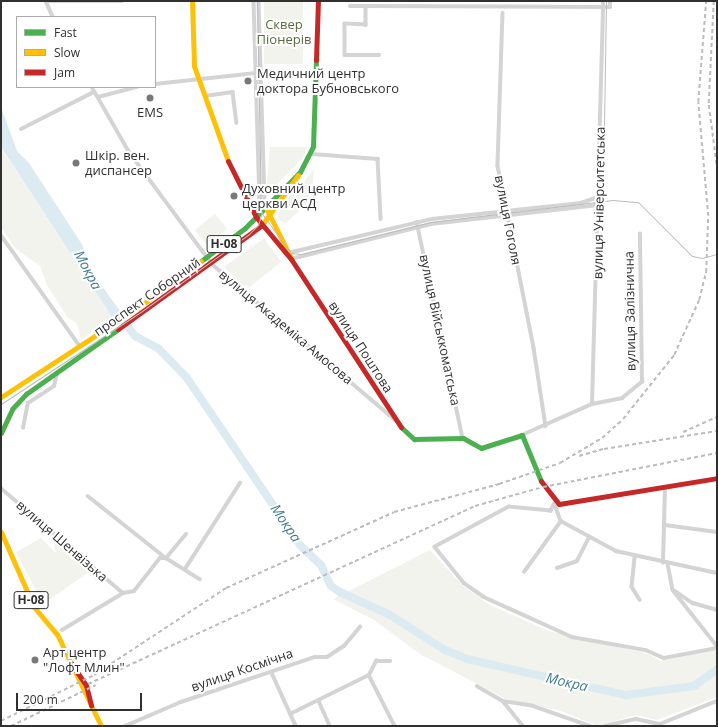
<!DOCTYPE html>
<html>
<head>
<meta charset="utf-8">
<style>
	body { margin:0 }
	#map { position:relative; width:718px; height:727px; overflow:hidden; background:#fff; font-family:"Open Sans",sans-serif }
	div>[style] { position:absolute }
	.green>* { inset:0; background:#f1f3ec; transform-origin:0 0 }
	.water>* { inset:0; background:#dbebf1 }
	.river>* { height:8px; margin:-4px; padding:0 4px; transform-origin:4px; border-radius:4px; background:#dbebf1 }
	.street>* { height:3.5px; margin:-1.75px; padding:0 1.75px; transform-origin:1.75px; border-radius:1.75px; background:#d4d4d4 }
	.fast>* { height:5px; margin:-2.5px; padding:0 2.5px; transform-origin:2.5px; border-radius:2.5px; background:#4caf50 }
	.slow>* { height:5px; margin:-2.5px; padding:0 2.5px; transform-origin:2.5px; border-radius:2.5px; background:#ffc107 }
	.jam>* { height:5px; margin:-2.5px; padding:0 2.5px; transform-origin:2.5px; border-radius:2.5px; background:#c62828 }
	.tram>* { height:1px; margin:-0.5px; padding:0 0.5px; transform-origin:0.5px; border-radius:0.5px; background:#bcbcbc }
	.rail>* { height:1.5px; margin-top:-0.75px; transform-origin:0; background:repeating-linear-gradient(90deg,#bcbcbc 0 4px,transparent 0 7px) }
	.dots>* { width:11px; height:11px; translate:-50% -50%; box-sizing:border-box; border:2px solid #fff; border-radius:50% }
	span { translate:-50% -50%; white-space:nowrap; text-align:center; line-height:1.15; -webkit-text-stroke:4px #fff; paint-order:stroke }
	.shield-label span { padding:1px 3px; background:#fff; border:1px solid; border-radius:3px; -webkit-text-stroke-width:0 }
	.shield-label { font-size:12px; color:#303030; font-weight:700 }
	.park-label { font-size:13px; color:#596b3e }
	.poi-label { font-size:13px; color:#303030 }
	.left { translate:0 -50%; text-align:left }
	.street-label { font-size:13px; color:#303030 }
	.water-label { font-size:14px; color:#407c90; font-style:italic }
	.frame { position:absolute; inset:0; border:2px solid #303030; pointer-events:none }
	.legend { position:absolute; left:16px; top:16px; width:140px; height:72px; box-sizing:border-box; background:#fff; border:1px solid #acacac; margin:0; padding:5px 7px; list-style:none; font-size:12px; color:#303030 }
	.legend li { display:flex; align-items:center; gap:8px; height:20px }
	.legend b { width:20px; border:1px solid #acacac }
	.scale { position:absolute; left:16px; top:693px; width:126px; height:18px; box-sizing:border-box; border:2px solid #303030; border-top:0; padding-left:5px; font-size:12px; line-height:14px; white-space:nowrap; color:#303030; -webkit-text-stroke:3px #fff; paint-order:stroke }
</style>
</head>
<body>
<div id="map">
	<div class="green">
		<i style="left:264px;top:1px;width:39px;height:63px"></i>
		<i style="clip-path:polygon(270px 147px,308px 147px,302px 159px,266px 195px)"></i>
		<i style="clip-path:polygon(1px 148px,112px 317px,81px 340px,77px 323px,68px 318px,47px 285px,40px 266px,15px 248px,1px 227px)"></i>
		<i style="clip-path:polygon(314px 169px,312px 190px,302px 208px,286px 223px,278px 220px,280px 209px,294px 190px,300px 187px)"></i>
		<i style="left:215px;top:214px;width:19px;height:26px;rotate:51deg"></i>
		<i style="clip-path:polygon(264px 238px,281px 262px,247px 289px,224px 267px)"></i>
		<i style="clip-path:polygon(52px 535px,103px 579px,96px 581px,89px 572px,43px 604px,16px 552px,41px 538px,56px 553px)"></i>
		<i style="clip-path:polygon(430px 550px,462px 585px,490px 605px,548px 631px,646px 653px,661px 661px,716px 649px,717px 697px,657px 720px,636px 715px,597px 726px,561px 711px,506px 699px,420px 654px,374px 620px,333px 599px)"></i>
	</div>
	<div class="water">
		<i style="clip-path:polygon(1px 107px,17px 151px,29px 163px,83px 246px,94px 275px,120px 311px,112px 317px,1px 147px)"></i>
	</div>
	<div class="river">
		<i style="left:111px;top:307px;width:38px;rotate:50deg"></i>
		<i style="left:135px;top:336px;width:27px;rotate:28deg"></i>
		<i style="left:159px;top:349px;width:40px;rotate:46deg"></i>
		<i style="left:187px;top:378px;width:202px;rotate:55.9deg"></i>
		<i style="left:300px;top:545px;width:29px;rotate:44deg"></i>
		<i style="left:321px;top:565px;width:23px;rotate:65deg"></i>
		<i style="left:331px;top:586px;width:11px;rotate:34deg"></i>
		<i style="left:340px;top:592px;width:55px;rotate:24.7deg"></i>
		<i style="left:390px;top:615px;width:65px;rotate:32.5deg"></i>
		<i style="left:445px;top:650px;width:24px;rotate:22deg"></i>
		<i style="left:467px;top:659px;width:163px;rotate:12.8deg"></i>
		<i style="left:626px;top:695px;width:69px;rotate:-7.5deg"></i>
		<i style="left:694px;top:686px;width:29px;rotate:-36deg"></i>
	</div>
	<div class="street">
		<i style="left:46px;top:1px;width:17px;rotate:66deg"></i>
		<i style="left:47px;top:1px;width:75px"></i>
		<i style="left:254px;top:1px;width:200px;rotate:88.3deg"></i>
		<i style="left:260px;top:201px;width:15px;rotate:101deg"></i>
		<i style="left:259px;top:1px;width:205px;rotate:88.3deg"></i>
		<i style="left:350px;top:6px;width:260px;rotate:0.2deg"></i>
		<i style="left:610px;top:7px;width:6px;rotate:-90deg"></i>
		<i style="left:366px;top:6px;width:19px;rotate:90deg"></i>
		<i style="left:366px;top:25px;width:21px;rotate:-177deg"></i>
		<i style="left:345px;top:24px;width:31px;rotate:90deg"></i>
		<i style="left:345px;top:55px;width:34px"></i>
		<i style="left:503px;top:13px;width:153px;rotate:91.9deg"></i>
		<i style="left:498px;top:166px;width:186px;rotate:78.8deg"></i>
		<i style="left:534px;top:348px;width:79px;rotate:81.3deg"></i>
		<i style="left:155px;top:84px;width:102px;rotate:-6.2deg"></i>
		<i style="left:92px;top:87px;width:76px;rotate:60.1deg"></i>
		<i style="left:130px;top:153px;width:138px;rotate:53.5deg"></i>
		<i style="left:212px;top:264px;width:240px;rotate:40.4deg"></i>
		<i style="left:205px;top:96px;width:28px;rotate:-8deg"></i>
		<i style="left:233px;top:92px;width:31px;rotate:83deg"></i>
		<i style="left:98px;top:97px;width:40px;rotate:-14.4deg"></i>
		<i style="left:21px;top:129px;width:82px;rotate:-26.9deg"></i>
		<i style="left:312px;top:154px;width:66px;rotate:4.3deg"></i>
		<i style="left:378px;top:159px;width:60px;rotate:87.1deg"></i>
		<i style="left:417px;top:222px;width:221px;rotate:78deg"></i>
		<i style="left:1px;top:235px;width:136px;rotate:54.6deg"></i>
		<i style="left:288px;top:253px;width:148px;rotate:-13.3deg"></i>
		<i style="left:432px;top:219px;width:150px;rotate:-6.1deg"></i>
		<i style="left:581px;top:203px;width:18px;rotate:-19deg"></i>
		<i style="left:291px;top:259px;width:144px;rotate:-14deg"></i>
		<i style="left:431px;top:224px;width:168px;rotate:-6.5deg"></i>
		<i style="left:592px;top:404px;width:403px;rotate:-88.4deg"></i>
		<i style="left:23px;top:428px;width:25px;rotate:-79deg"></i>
		<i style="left:28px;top:403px;width:31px;rotate:-33deg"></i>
		<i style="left:54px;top:386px;width:12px;rotate:-76deg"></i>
		<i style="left:522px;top:435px;width:77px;rotate:-23.9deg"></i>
		<i style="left:592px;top:404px;width:31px;rotate:-11deg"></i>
		<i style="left:622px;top:398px;width:26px;rotate:-39deg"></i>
		<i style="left:642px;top:382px;width:148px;rotate:-90.8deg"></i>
		<i style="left:1px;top:488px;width:161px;rotate:40.7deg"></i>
		<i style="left:88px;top:496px;width:100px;rotate:38.5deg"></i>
		<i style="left:166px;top:558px;width:40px;rotate:32deg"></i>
		<i style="left:555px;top:503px;width:9px;rotate:117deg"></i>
		<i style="left:551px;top:511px;width:42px;rotate:-174.6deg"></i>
		<i style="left:509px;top:507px;width:84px;rotate:151.6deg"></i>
		<i style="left:435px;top:547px;width:46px;rotate:51.1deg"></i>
		<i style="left:464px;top:583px;width:24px;rotate:35deg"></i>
		<i style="left:484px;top:597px;width:97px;rotate:24.4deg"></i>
		<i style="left:572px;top:637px;width:75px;rotate:10deg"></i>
		<i style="left:646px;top:650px;width:20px;rotate:24deg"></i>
		<i style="left:664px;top:658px;width:54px;rotate:-10.7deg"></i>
		<i style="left:555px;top:504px;width:18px;rotate:71deg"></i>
		<i style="left:561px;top:521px;width:63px;rotate:28.6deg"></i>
		<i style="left:616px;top:551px;width:103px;rotate:12.3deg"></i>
		<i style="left:665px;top:525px;width:52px;rotate:7.7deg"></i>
		<i style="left:635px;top:558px;width:29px;rotate:96deg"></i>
		<i style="left:632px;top:587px;width:15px;rotate:58deg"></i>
		<i style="left:663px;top:563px;width:75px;rotate:-88.5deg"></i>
		<i style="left:668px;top:564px;width:26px;rotate:79deg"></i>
		<i style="left:673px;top:590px;width:71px;rotate:51.8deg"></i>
		<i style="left:557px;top:568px;width:21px;rotate:-19deg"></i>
		<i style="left:577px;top:561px;width:27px;rotate:-63deg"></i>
		<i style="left:185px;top:569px;width:102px;rotate:-57.4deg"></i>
		<i style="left:524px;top:572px;width:63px;rotate:-54deg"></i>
		<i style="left:675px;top:591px;width:22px;rotate:34deg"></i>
		<i style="left:693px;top:603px;width:25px;rotate:16deg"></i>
		<i style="left:62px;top:630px;width:71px;rotate:-31.2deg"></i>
		<i style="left:123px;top:593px;width:11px;rotate:-10deg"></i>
		<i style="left:134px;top:591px;width:42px;rotate:-51.8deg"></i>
		<i style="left:160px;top:558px;width:6px"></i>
		<i style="left:166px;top:558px;width:31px;rotate:-50deg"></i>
		<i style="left:272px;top:673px;width:58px;rotate:65.6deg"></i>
		<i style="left:369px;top:675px;width:57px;rotate:63deg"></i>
		<i style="left:477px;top:686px;width:30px;rotate:30deg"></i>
		<i style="left:503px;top:701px;width:32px;rotate:51deg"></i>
		<i style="left:319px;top:701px;width:27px;rotate:66deg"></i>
		<i style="left:503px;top:701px;width:30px;rotate:9deg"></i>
		<i style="left:533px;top:706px;width:60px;rotate:19.3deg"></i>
		<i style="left:290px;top:714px;width:88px;rotate:-26.3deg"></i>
		<i style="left:369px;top:675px;width:16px;rotate:-63deg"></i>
		<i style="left:376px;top:661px;width:14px"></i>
		<i style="left:125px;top:726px;width:61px;rotate:-23.2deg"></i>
		<i style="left:181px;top:702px;width:141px;rotate:-18.6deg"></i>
		<i style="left:315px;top:657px;width:12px"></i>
		<i style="left:327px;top:657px;width:20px;rotate:-33deg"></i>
		<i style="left:344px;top:646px;width:25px;rotate:-50deg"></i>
		<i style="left:605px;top:726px;width:32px;rotate:-13deg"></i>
		<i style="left:636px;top:719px;width:25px;rotate:12deg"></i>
		<i style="left:660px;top:724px;width:61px;rotate:-22deg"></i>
	</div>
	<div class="fast">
		<i style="left:201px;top:261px;width:55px;rotate:-36.9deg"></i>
		<i style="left:245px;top:228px;width:78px;rotate:-45.5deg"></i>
		<i style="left:300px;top:172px;width:29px;rotate:-63deg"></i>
		<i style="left:313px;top:146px;width:86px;rotate:-88deg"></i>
		<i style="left:401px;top:427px;width:18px;rotate:43deg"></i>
		<i style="left:414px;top:439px;width:49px;rotate:-1.2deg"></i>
		<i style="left:463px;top:438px;width:21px;rotate:29deg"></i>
		<i style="left:481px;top:448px;width:43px;rotate:-17.6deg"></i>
		<i style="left:522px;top:435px;width:50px;rotate:67.6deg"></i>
		<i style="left:1px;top:433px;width:26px;rotate:-65deg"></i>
		<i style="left:12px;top:409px;width:21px;rotate:-47deg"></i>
		<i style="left:26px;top:394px;width:113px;rotate:-35.2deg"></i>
	</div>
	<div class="slow">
		<i style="left:192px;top:1px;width:65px;rotate:88.2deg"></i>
		<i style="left:194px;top:66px;width:101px;rotate:70.3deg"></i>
		<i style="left:265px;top:206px;width:58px;rotate:63.4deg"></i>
		<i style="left:261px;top:226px;width:63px;rotate:-54deg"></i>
		<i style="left:1px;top:397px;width:165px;rotate:-33.1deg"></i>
		<i style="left:139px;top:307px;width:77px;rotate:-36.6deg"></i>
		<i style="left:1px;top:532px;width:82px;rotate:66.3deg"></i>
		<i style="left:34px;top:607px;width:35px;rotate:50deg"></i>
		<i style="left:57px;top:634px;width:102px;rotate:64.4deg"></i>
	</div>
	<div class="jam">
		<i style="left:316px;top:60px;width:59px;rotate:-88.1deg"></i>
		<i style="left:228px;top:161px;width:63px;rotate:63.4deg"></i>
		<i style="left:256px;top:217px;width:55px;rotate:50.2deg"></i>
		<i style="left:291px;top:259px;width:201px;rotate:56.8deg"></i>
		<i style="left:118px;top:329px;width:176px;rotate:-35.8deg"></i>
		<i style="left:541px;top:481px;width:29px;rotate:52deg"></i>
		<i style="left:559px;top:504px;width:160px;rotate:-9.3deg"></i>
		<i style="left:71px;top:663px;width:27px;rotate:56deg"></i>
		<i style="left:86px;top:685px;width:21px;rotate:76deg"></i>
	</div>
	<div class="tram">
		<i style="left:257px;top:1px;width:211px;rotate:88.9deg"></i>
		<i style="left:261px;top:212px;width:50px;rotate:54.7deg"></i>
		<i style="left:290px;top:253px;width:11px;rotate:5deg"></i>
		<i style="left:301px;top:254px;width:134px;rotate:-13.8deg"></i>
		<i style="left:431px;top:222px;width:183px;rotate:-6.9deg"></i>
		<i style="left:613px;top:200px;width:25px;rotate:5deg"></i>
		<i style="left:638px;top:202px;width:76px;rotate:45deg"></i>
		<i style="left:692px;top:256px;width:10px;rotate:11deg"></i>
		<i style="left:702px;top:258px;width:16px;rotate:-15deg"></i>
		<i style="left:594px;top:203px;width:15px;rotate:-53deg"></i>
		<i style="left:603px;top:191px;width:190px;rotate:-89.1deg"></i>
		<i style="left:1px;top:404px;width:169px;rotate:-33.4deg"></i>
		<i style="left:142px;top:311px;width:132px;rotate:-35.7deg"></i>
		<i style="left:249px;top:234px;width:13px;rotate:-45deg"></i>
		<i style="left:258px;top:225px;width:14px;rotate:-73deg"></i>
	</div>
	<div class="rail">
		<i style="left:714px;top:1px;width:104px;rotate:92.8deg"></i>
		<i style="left:709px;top:105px;width:62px;rotate:82.5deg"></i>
		<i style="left:683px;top:432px;width:37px;rotate:-24deg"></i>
		<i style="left:579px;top:456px;width:26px;rotate:-16deg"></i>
		<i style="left:604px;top:449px;width:114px;rotate:-9.1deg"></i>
		<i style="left:88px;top:684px;width:426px;rotate:-24.7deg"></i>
		<i style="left:475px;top:506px;width:71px;rotate:-15.6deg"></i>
		<i style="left:543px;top:487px;width:177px;rotate:-11.1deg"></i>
		<i style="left:1px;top:721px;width:104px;rotate:-26.3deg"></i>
		<i style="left:94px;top:675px;width:158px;rotate:-33.4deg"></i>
		<i style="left:226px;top:588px;width:184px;rotate:-24.3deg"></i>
		<i style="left:394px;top:512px;width:109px;rotate:-14.9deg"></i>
		<i style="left:499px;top:484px;width:65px;rotate:-19deg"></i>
		<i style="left:560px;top:463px;width:49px;rotate:-30.8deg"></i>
		<i style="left:602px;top:438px;width:28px;rotate:-42deg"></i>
		<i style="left:623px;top:419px;width:82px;rotate:-51.4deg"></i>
		<i style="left:674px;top:355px;width:60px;rotate:-65.6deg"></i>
		<i style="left:699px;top:300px;width:29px;rotate:-76deg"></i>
		<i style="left:706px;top:272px;width:56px;rotate:-88deg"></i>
		<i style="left:708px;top:216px;width:114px;rotate:-95deg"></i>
		<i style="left:698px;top:102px;width:101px;rotate:-85.5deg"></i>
		<i style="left:11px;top:726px;width:94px;rotate:-25.8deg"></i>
	</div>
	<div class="dots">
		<i style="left:248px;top:81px;background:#787878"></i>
		<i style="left:150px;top:98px;background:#787878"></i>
		<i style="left:76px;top:163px;background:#787878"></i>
		<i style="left:234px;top:196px;background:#787878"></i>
		<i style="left:35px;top:660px;background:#787878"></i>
	</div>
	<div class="shield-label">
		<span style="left:224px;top:244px">Н-08</span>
		<span style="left:31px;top:600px">Н-08</span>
	</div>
	<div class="park-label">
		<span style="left:284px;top:32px">Сквер<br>Піонерів</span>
	</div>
	<div class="poi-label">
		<span class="left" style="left:257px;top:81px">Медичний центр<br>доктора Бубновського</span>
		<span style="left:150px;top:112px">EMS</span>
		<span class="left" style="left:85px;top:163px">Шкір. вен.<br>диспансер</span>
		<span class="left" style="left:242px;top:196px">Духовний центр<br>церкви АСД</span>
		<span class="left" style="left:43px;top:660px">Арт центр<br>"Лофт Млин"</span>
	</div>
	<div class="street-label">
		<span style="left:599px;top:203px;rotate:-89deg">вулиця Університетська</span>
		<span style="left:508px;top:220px;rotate:79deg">вулиця Гоголя</span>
		<span style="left:147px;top:297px;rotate:-35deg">проспект Соборний</span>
		<span style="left:630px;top:311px;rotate:-91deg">вулиця Залізнична</span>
		<span style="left:286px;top:327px;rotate:40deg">вулиця Академіка Амосова</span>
		<span style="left:440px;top:330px;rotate:78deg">вулиця Військкоматська</span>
		<span style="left:361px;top:347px;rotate:57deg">вулиця Поштова</span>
		<span style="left:62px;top:541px;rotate:41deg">вулиця Шенвізька</span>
		<span style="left:242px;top:670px;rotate:-19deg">вулиця Космічна</span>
	</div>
	<div class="water-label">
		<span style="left:88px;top:270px;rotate:62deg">Мокра</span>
		<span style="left:286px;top:523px;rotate:56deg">Мокра</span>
		<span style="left:567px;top:682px;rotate:13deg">Мокра</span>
	</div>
	<div class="frame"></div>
	<ul class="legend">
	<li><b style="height:5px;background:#4caf50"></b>Fast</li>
	<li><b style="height:5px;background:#ffc107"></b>Slow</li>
	<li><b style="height:5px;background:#c62828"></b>Jam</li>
	</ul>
	<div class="scale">200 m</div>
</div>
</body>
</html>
